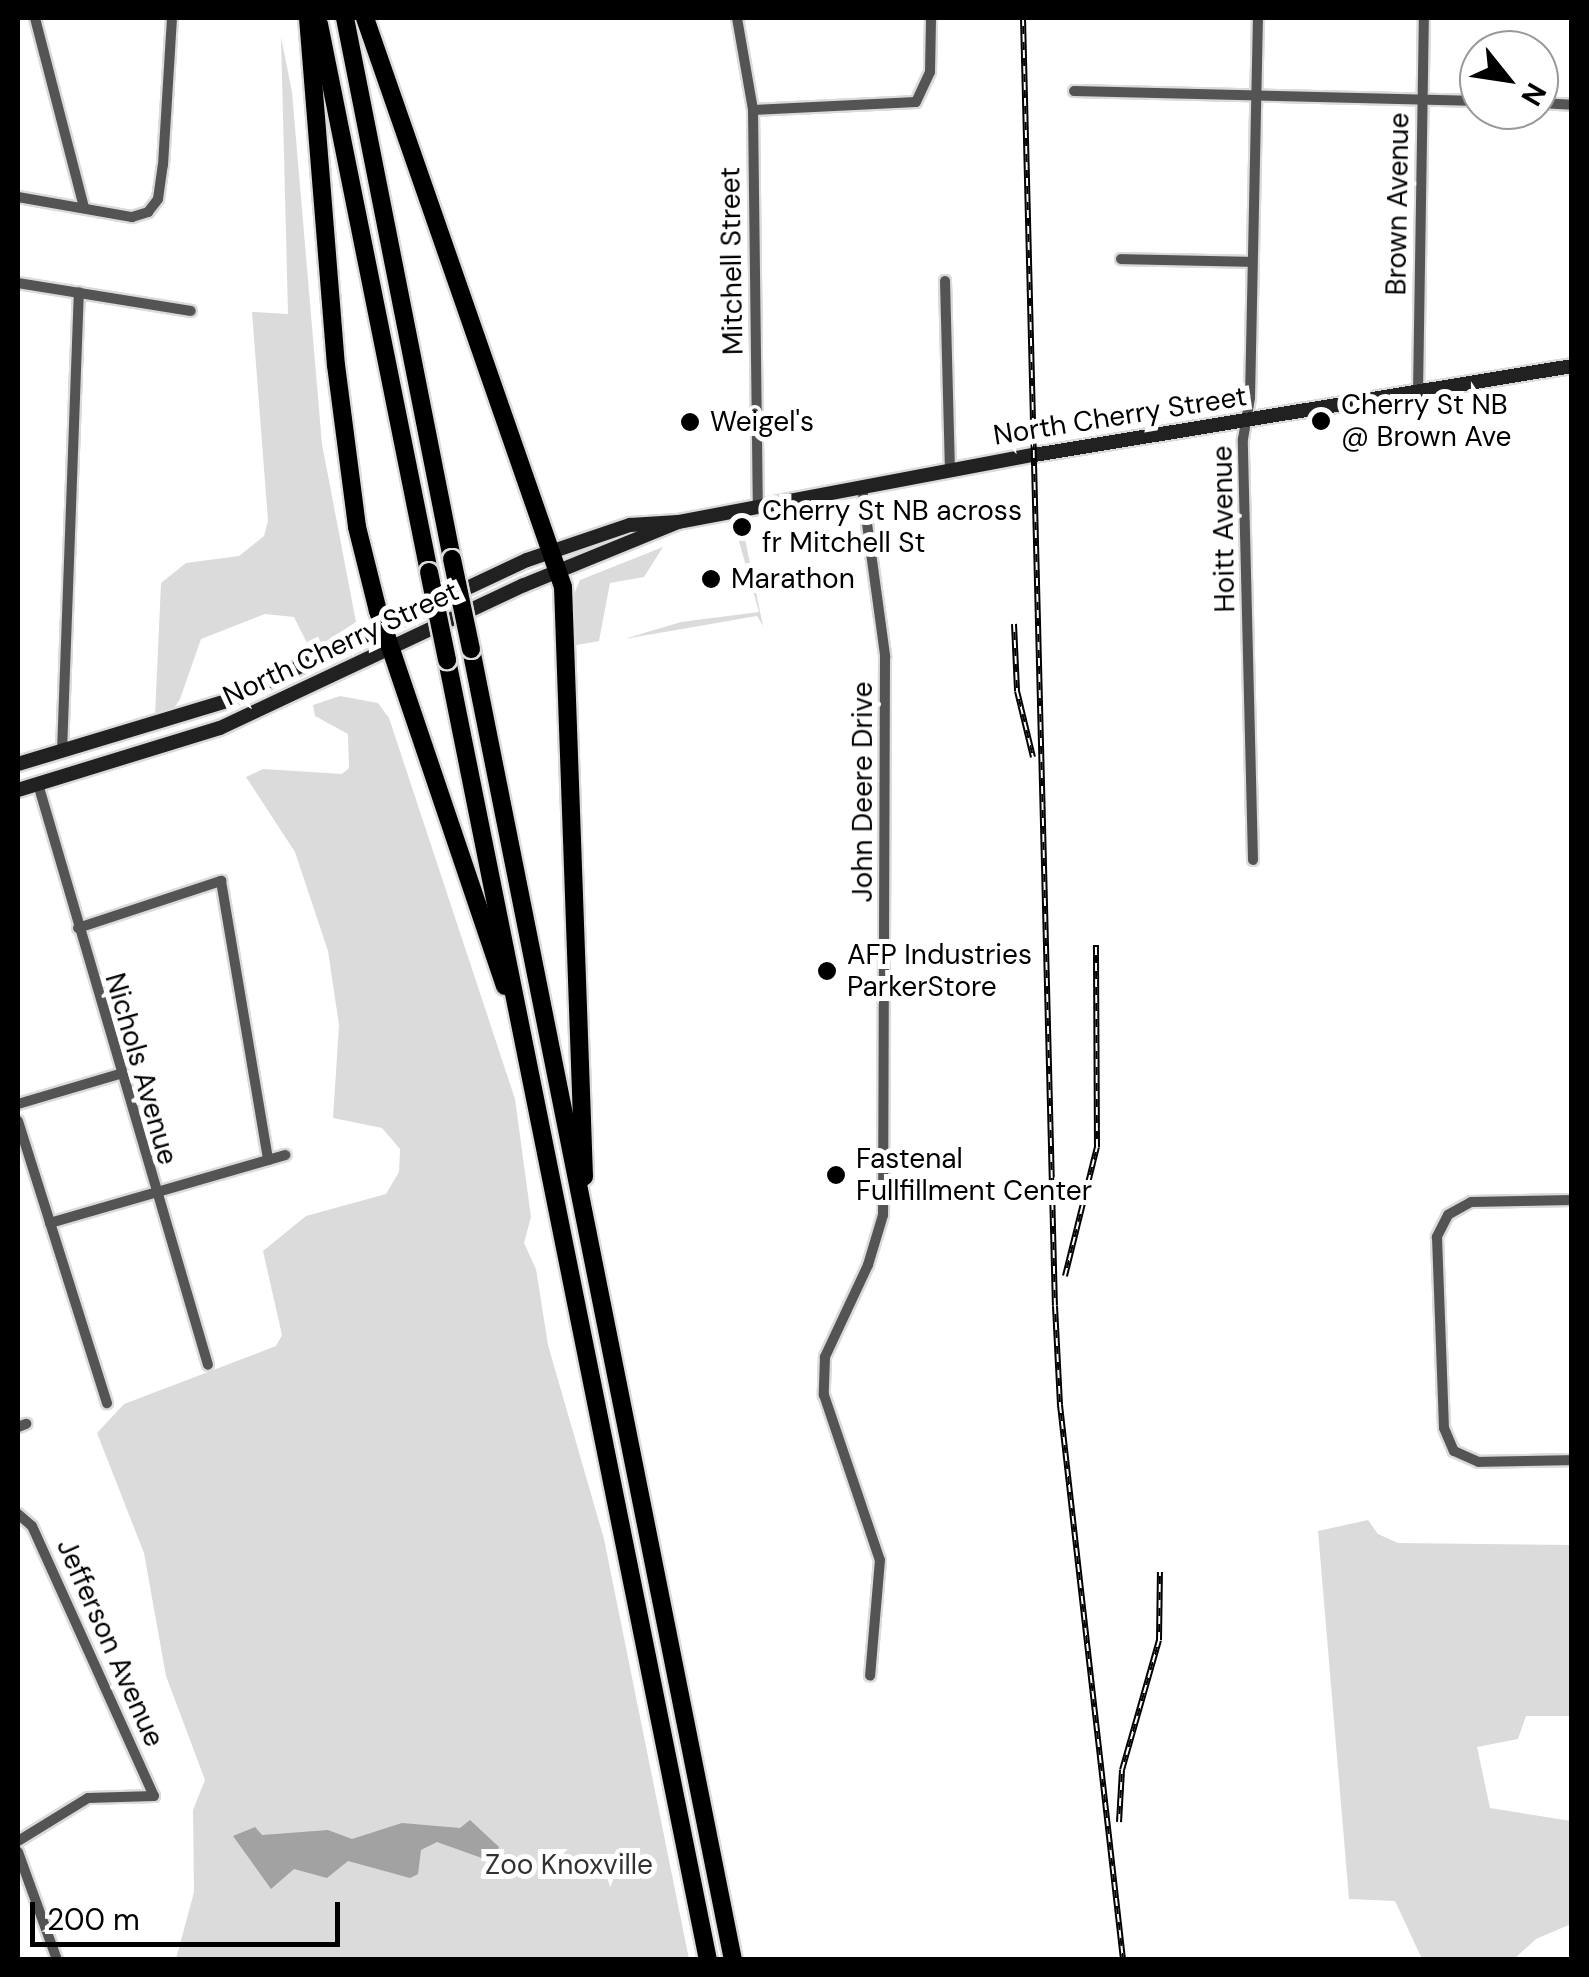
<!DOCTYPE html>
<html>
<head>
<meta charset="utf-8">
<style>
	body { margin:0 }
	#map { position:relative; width:1589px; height:1977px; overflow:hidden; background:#fff; font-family:"DM Sans",sans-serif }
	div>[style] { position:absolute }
	.green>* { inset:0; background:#dbdbdb }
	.water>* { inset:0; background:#a2a2a2 }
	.roads { filter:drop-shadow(2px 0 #dbdbdb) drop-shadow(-2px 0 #dbdbdb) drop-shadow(0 2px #dbdbdb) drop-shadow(0 -2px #dbdbdb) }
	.street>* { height:10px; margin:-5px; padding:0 5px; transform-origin:5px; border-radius:5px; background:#545454 }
	.secondary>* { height:14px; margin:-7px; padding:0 7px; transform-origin:7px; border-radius:7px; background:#212121 }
	.highway>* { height:18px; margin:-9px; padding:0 9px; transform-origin:9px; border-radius:9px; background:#000 }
	.rail>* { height:6px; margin-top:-3px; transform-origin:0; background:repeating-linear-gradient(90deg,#fff 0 8px,#000 0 16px); box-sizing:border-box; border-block:2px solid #000 }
	.bridges { filter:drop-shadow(2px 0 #dbdbdb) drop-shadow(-2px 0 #dbdbdb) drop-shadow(0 2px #dbdbdb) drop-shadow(0 -2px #dbdbdb) }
	.highway-bridge>* { height:18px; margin:-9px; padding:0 9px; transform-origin:9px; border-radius:9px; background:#000 }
	.dots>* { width:28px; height:28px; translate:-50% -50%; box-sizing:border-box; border:5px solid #fff; border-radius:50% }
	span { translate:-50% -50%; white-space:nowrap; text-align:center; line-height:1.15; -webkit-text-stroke:10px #fff; paint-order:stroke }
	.street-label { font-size:28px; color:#000 }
	.poi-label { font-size:28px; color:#000 }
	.left { translate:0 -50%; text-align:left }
	.park-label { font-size:28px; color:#323232 }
	.frame { position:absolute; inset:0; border:20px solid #000; pointer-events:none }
	.north { position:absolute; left:1459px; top:30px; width:100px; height:100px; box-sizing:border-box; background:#fff; border:2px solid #999; border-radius:50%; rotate:120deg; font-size:28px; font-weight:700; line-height:40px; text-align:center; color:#000 }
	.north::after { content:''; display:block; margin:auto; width:35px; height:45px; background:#000; clip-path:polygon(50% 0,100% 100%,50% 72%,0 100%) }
	.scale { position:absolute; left:30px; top:1902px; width:310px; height:45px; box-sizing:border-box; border:5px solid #000; border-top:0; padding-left:12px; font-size:30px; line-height:35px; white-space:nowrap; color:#000; -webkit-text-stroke:8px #fff; paint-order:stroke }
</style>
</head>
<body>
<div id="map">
	<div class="green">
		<i style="clip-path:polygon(281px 37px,292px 92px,322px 444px,356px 622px,311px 651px,294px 617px,265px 614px,201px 639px,180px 699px,172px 711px,155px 716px,161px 583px,186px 563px,239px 556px,264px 536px,268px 521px,252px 312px,288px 314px)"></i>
		<i style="clip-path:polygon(742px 524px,763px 626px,757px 616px,624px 639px,681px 622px,759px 612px,736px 531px)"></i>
		<i style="clip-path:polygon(663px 547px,644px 577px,610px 583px,599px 641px,571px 646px,570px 604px,580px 580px)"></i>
		<i style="clip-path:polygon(340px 696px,378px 703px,389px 718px,515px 1099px,531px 1217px,524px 1243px,536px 1269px,548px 1345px,604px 1539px,689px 1959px,176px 1959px,194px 1892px,193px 1810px,205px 1780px,166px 1676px,144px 1553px,97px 1433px,124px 1404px,276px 1346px,282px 1335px,263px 1251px,306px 1216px,386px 1194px,399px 1172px,400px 1149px,382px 1128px,333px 1118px,339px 1025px,328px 951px,295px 852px,246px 777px,263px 769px,342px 774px,349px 768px,348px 734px,315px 716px,313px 705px)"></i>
		<i style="clip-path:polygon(1368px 1520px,1378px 1534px,1398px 1543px,1571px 1545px,1571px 1716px,1526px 1716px,1518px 1739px,1477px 1747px,1490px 1808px,1571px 1821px,1571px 1924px,1536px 1939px,1514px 1959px,1422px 1959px,1395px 1901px,1349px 1899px,1318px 1531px)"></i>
	</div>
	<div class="water">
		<i style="clip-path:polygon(470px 1820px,499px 1847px,493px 1862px,437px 1842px,421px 1850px,418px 1874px,410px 1878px,348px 1861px,327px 1878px,294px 1869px,271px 1889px,233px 1836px,255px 1827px,262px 1835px,328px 1830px,352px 1839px,402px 1823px,460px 1828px)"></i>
	</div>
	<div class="roads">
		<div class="street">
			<i style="left:35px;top:18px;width:196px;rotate:75.5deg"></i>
			<i style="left:737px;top:18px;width:93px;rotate:80.1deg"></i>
			<i style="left:753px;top:110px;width:396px;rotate:89.3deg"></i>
			<i style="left:1074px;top:91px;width:405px;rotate:1.4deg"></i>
			<i style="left:1539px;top:103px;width:33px;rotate:3deg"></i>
			<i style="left:753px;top:110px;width:163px;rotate:-2.8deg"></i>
			<i style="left:916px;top:102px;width:33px;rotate:-65deg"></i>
			<i style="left:930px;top:72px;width:54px;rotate:-88.9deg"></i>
			<i style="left:18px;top:197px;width:116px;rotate:10deg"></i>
			<i style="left:132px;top:217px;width:17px;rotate:-17deg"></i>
			<i style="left:148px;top:212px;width:16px;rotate:-52deg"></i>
			<i style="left:158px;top:199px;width:34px;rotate:-82deg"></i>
			<i style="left:163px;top:165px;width:147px;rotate:-86.5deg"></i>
			<i style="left:1121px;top:259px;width:131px;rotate:1.3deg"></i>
			<i style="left:945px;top:281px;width:190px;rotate:88.5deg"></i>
			<i style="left:18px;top:283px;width:175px;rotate:9.2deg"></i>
			<i style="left:1418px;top:392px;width:374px;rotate:-89.1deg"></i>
			<i style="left:862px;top:487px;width:171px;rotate:82.2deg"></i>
			<i style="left:885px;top:656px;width:559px;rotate:90.2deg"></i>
			<i style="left:883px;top:1215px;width:52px;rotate:106.7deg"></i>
			<i style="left:868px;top:1265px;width:102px;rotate:115.1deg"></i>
			<i style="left:825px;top:1357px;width:38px;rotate:92deg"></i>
			<i style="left:824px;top:1395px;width:174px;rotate:71.3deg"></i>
			<i style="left:880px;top:1560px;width:116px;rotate:94.9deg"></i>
			<i style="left:62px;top:752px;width:460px;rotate:-87.9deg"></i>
			<i style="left:38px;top:784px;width:605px;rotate:73.69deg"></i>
			<i style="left:1253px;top:860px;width:421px;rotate:-91.4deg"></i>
			<i style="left:1243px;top:439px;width:42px;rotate:-80.3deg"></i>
			<i style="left:1250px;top:398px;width:380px;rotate:-88.8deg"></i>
			<i style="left:78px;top:928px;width:151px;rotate:-18.2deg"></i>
			<i style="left:221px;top:881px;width:283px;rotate:80.4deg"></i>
			<i style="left:18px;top:1104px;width:105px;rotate:-16.5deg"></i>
			<i style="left:18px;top:1121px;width:296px;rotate:72.5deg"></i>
			<i style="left:1572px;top:1200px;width:101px;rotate:178.9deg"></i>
			<i style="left:1471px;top:1202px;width:26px;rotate:151deg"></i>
			<i style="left:1448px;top:1215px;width:25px;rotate:117deg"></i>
			<i style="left:1437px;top:1237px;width:191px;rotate:87.9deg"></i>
			<i style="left:1444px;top:1428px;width:25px;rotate:67deg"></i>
			<i style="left:1454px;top:1451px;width:27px;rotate:24deg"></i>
			<i style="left:1479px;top:1462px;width:93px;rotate:-1.2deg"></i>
			<i style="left:50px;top:1223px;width:245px;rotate:-16.1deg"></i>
			<i style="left:18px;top:1427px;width:9px;rotate:-21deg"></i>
			<i style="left:18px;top:1514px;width:18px;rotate:41deg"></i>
			<i style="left:32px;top:1526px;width:296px;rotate:65.7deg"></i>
			<i style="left:154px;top:1796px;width:66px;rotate:178.3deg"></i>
			<i style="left:88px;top:1798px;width:82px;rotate:148.4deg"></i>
			<i style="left:18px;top:1852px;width:115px;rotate:70.1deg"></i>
		</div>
		<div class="secondary">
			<i style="left:18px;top:764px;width:218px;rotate:-16.8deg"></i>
			<i style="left:227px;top:701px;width:331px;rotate:-25.2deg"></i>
			<i style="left:527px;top:560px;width:109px;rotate:-18.8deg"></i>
			<i style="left:630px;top:525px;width:48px;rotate:-3.6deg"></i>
			<i style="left:678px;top:522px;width:362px;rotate:-10.7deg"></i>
			<i style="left:1034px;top:455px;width:545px;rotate:-9.39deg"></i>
			<i style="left:18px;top:790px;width:211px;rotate:-17.1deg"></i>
			<i style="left:220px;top:728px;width:336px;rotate:-25.2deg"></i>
			<i style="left:524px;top:585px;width:166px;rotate:-22.2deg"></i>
		</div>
		<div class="highway">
			<i style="left:308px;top:18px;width:348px;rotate:85.4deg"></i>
			<i style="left:336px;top:365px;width:163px;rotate:82.6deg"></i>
			<i style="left:357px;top:527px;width:87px;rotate:76deg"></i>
			<i style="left:378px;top:611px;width:396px;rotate:71.3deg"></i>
			<i style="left:345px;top:18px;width:551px;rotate:78.81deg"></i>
			<i style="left:365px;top:18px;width:602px;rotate:70.81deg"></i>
			<i style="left:563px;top:587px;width:590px;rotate:87.96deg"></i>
			<i style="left:319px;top:24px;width:559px;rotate:78.65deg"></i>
			<i style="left:471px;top:649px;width:1337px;rotate:78.7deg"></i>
			<i style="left:447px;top:660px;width:1326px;rotate:78.65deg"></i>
		</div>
	</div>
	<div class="rail">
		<i style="left:1023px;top:18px;width:1288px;rotate:88.58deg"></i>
		<i style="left:1055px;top:1306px;width:99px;rotate:87.1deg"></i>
		<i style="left:1060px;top:1405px;width:559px;rotate:83.52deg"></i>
		<i style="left:1014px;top:624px;width:67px;rotate:87.4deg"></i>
		<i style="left:1017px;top:691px;width:68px;rotate:76.4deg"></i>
		<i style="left:1065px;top:1276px;width:133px;rotate:-76.1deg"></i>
		<i style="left:1097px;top:1147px;width:202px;rotate:-90.3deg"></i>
		<i style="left:1119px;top:1822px;width:52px;rotate:-86.7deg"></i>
		<i style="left:1122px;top:1770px;width:135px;rotate:-74.1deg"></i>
		<i style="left:1159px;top:1640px;width:68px;rotate:-89.2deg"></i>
	</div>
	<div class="bridges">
		<div class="highway-bridge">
			<i style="left:452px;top:559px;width:92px;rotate:78.1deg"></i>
			<i style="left:429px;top:572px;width:90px;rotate:78.4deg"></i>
		</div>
	</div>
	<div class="dots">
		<i style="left:1321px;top:421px;background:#000"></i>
		<i style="left:690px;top:422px;background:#000"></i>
		<i style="left:742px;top:527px;background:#000"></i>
		<i style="left:711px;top:579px;background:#000"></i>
		<i style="left:827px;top:971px;background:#000"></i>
		<i style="left:836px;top:1175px;background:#000"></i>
	</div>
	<div class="street-label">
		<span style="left:1398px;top:204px;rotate:-89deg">Brown Avenue</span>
		<span style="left:732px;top:261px;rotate:-91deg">Mitchell Street</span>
		<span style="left:1120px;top:416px;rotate:-9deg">North Cherry Street</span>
		<span style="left:1224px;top:529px;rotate:-91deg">Hoitt Avenue</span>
		<span style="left:341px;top:644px;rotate:-25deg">North Cherry Street</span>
		<span style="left:863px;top:792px;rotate:-90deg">John Deere Drive</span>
		<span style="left:141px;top:1069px;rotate:74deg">Nichols Avenue</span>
		<span style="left:110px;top:1643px;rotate:66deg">Jefferson Avenue</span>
	</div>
	<div class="poi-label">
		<span class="left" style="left:1341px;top:421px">Cherry St NB<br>@ Brown Ave</span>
		<span class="left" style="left:710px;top:422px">Weigel's</span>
		<span class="left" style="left:762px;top:527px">Cherry St NB across<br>fr Mitchell St</span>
		<span class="left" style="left:731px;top:579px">Marathon</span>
		<span class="left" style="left:847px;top:971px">AFP Industries<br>ParkerStore</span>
		<span class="left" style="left:856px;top:1175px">Fastenal<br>Fullfillment Center</span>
	</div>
	<div class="park-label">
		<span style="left:569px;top:1865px">Zoo Knoxville</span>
	</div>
	<div class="frame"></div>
	<div class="north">N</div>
	<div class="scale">200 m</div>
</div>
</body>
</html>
